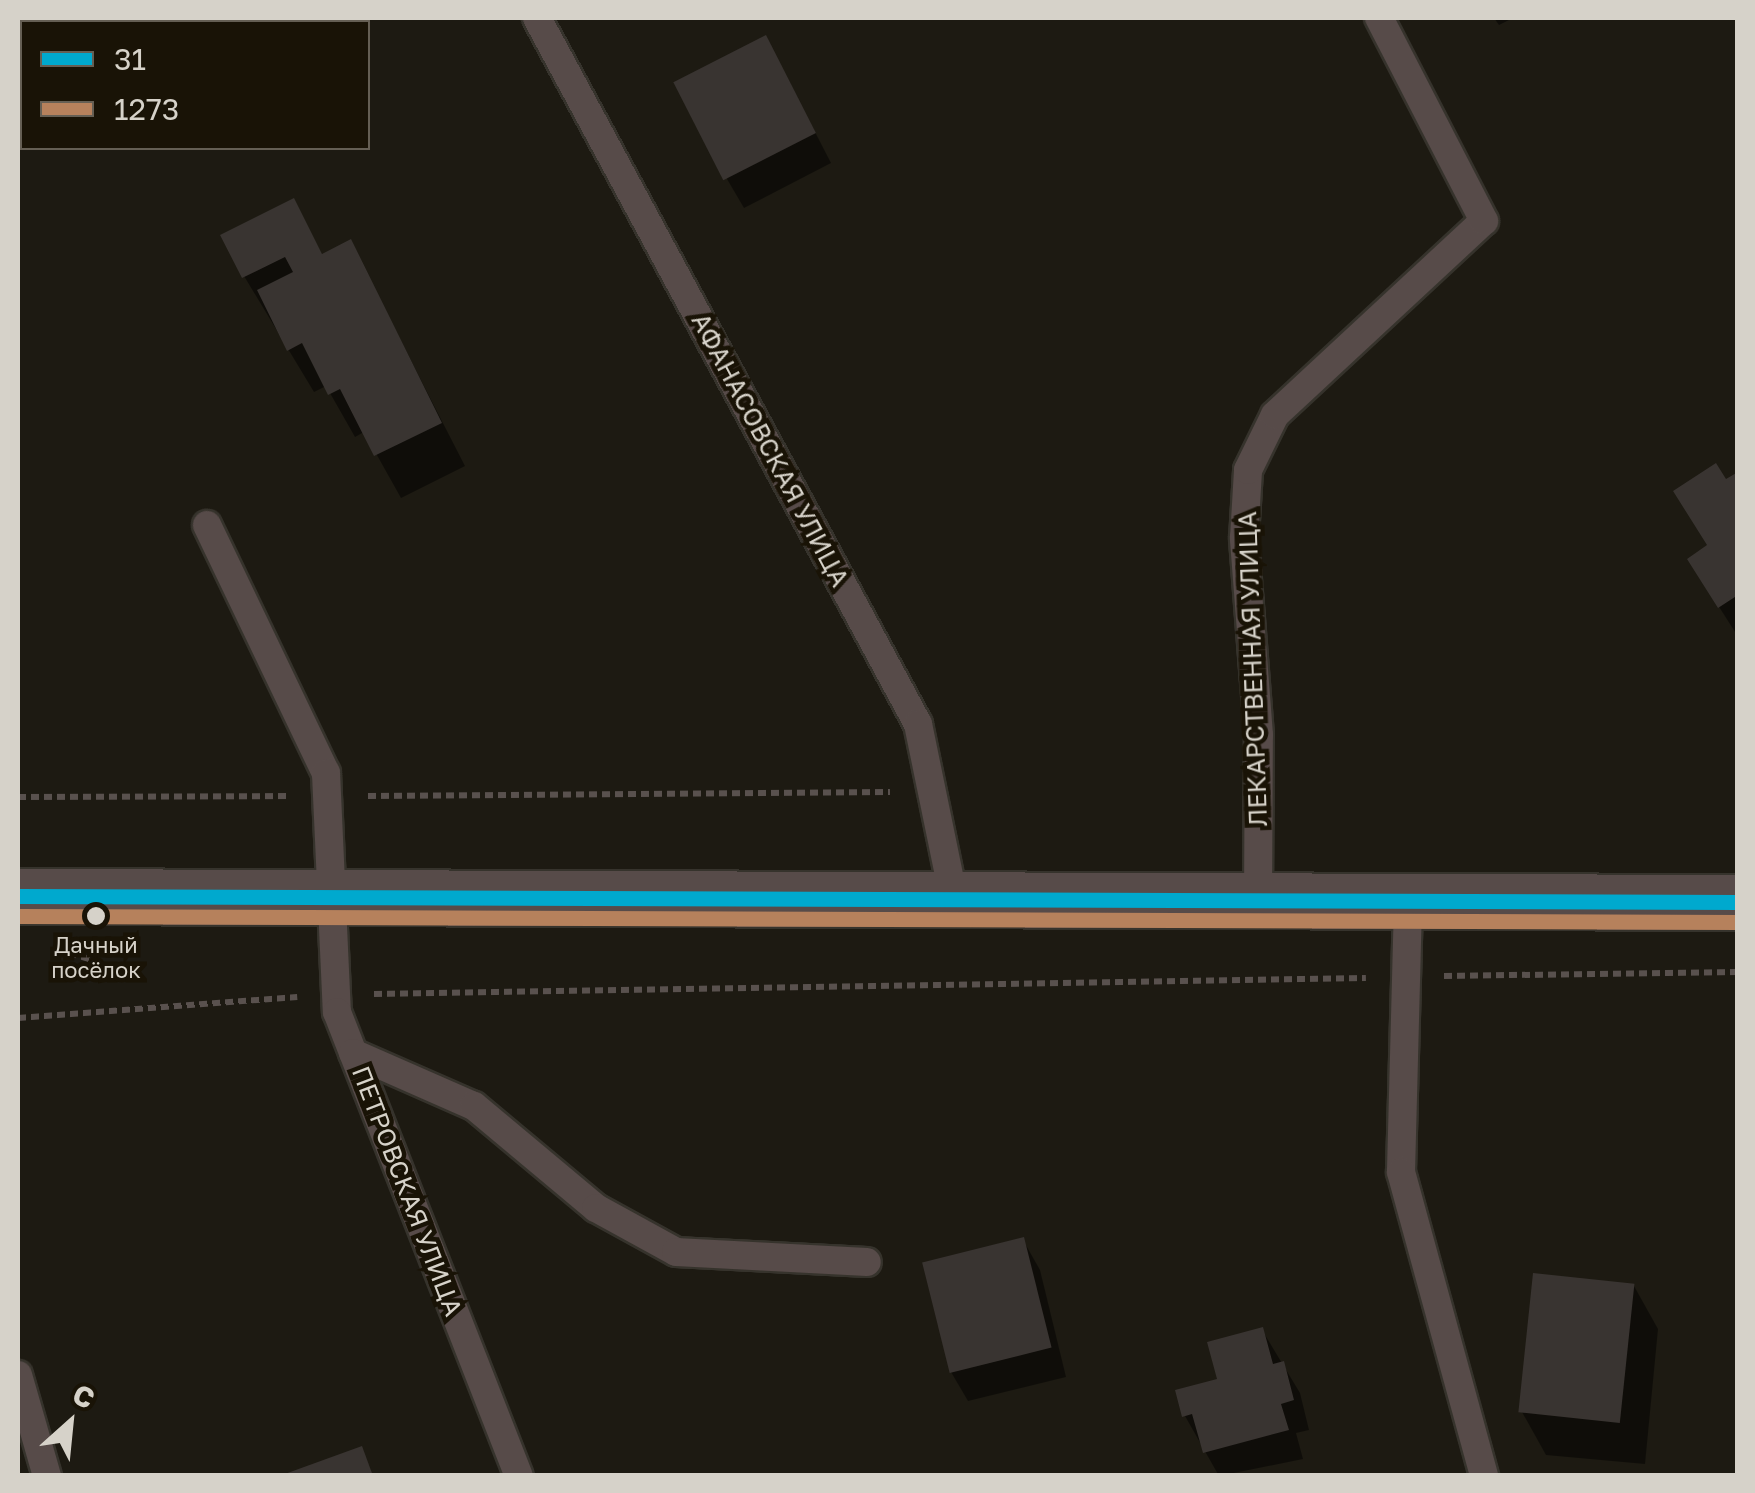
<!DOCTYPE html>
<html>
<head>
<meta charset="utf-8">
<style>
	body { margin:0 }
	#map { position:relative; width:1755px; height:1493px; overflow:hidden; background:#1d1a12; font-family:"Golos Text",sans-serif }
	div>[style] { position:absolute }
	.shadow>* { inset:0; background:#0007 }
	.building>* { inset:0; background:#393431; transform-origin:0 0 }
	.path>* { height:6px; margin-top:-3px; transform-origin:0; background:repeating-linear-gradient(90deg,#59514e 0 8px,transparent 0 13px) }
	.roads { filter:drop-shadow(2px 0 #36332c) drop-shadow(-2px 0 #36332c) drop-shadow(0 2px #36332c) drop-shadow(0 -2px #36332c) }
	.service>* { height:28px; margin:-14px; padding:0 14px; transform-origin:14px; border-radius:14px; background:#574b49 }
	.tertiary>* { height:55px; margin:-27.5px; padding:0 27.5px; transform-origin:27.5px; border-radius:27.5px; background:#574b49 }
	.bus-1>* { height:15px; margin:-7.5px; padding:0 7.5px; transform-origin:7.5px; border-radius:7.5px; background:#00a9ce }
	.bus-2>* { height:15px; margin:-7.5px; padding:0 7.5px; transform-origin:7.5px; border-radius:7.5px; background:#b6815c }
	.dots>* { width:28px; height:28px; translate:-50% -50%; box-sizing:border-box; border:5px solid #191306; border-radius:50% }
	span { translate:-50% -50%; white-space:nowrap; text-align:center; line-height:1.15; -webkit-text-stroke:9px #191306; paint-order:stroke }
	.bus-label { font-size:22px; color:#d6d2c9 }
	.street-label { font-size:25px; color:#d6d2c9 }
	.frame { position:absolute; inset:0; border:20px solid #d6d2c9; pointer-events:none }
	.legend { position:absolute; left:20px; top:20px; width:350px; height:130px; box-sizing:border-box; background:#191306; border:2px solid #655f54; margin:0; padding:12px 18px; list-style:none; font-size:30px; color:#d6d2c9 }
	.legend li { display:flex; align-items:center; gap:20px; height:50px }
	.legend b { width:50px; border:2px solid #655f54 }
	.north { position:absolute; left:20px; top:1373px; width:100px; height:100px; -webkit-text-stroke:8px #191306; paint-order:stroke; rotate:27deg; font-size:28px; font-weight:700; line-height:40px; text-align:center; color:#d6d2c9 }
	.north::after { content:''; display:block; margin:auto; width:35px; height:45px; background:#d6d2c9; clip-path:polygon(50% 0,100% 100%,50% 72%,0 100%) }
</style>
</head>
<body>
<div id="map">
	<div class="shadow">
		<i style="clip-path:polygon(1494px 18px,1513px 18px,1499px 25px)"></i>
		<i style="clip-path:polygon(782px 68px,831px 163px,744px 208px,727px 179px)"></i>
		<i style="clip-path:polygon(293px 202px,323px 256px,350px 242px,465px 466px,401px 498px,364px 432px,355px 437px,326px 386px,314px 392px,244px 276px)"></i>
		<i style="clip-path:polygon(1738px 475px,1738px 635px,1737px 635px,1707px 588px,1726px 482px)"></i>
		<i style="clip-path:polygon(1023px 1240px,1040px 1270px,1066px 1377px,968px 1401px,951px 1372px)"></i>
		<i style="clip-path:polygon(1634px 1286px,1658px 1329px,1645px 1464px,1546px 1455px,1522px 1412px)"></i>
		<i style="clip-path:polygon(1262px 1330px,1300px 1393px,1309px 1430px,1296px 1433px,1303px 1459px,1219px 1476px,1185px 1416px)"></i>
	</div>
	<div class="building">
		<i style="left:766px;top:35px;width:110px;height:104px;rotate:63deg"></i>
		<i style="clip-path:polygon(294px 198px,322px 254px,351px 239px,442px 423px,374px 456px,340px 389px,328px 395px,302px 343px,287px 351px,257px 290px,293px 272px,285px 257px,242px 278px,220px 235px)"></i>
		<i style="clip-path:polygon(1716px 463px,1726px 479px,1738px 472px,1738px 595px,1718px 608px,1687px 559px,1707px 545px,1673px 491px)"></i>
		<i style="left:1024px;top:1237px;width:114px;height:105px;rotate:76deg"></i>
		<i style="left:1533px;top:1273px;width:102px;height:140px;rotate:6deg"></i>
		<i style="clip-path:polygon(1263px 1327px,1273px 1364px,1284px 1361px,1294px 1400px,1281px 1404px,1289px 1430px,1203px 1453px,1192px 1414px,1182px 1417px,1175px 1390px,1217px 1379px,1207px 1342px)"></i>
		<i style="clip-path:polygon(362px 1446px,373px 1476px,282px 1476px,282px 1475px)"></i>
	</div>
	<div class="path">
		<i style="left:368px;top:796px;width:522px;rotate:-0.44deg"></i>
		<i style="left:18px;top:797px;width:272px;rotate:-0.2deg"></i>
		<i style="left:69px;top:953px;width:28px;rotate:17deg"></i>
		<i style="left:1444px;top:976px;width:294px;rotate:-0.8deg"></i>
		<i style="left:374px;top:994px;width:992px;rotate:-0.92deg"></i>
		<i style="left:18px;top:1018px;width:280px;rotate:-4.3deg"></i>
	</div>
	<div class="roads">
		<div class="service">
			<i style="left:537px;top:18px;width:802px;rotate:61.65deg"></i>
			<i style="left:918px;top:724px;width:180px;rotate:78.4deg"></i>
			<i style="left:207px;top:525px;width:275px;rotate:64.4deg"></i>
			<i style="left:326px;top:773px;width:239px;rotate:87.4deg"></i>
			<i style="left:337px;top:1012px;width:498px;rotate:68.6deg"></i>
			<i style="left:1258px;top:903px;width:168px;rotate:-89.7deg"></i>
			<i style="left:1259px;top:735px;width:198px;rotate:-94.4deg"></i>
			<i style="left:1244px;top:538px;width:68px;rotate:-86.6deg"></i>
			<i style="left:1248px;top:470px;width:61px;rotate:-63.9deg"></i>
			<i style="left:1275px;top:415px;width:285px;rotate:-42.9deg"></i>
			<i style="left:1484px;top:221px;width:229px;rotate:-117.3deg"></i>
			<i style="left:1408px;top:904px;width:268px;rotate:91.5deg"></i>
			<i style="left:1401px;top:1172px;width:315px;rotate:74.7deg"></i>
			<i style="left:353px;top:1053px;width:132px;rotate:23.7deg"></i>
			<i style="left:474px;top:1106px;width:159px;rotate:39.9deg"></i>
			<i style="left:596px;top:1208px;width:91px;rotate:28.8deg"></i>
			<i style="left:676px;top:1252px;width:191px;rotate:3deg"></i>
			<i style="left:18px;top:1375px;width:105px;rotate:74deg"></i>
		</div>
		<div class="tertiary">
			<i style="left:18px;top:896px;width:1720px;rotate:0.2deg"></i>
		</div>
	</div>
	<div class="bus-1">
		<i style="left:18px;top:896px;width:1720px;rotate:0.2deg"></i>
	</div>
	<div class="bus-2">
		<i style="left:18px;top:916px;width:1720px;rotate:0.2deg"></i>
	</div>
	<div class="dots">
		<i style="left:96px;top:916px;background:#d6d2c9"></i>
	</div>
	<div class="bus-label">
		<span style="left:96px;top:957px">Дачный<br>посёлок</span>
	</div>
	<div class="street-label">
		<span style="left:770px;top:450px;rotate:62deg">АФАНАСОВСКАЯ УЛИЦА</span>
		<span style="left:1253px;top:669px;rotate:-92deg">ЛЕКАРСТВЕННАЯ УЛИЦА</span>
		<span style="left:407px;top:1191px;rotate:69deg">ПЕТРОВСКАЯ УЛИЦА</span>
	</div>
	<div class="frame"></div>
	<ul class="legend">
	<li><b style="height:12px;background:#00a9ce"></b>31</li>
	<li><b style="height:12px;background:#b6815c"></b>1273</li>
	</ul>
	<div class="north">С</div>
</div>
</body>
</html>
